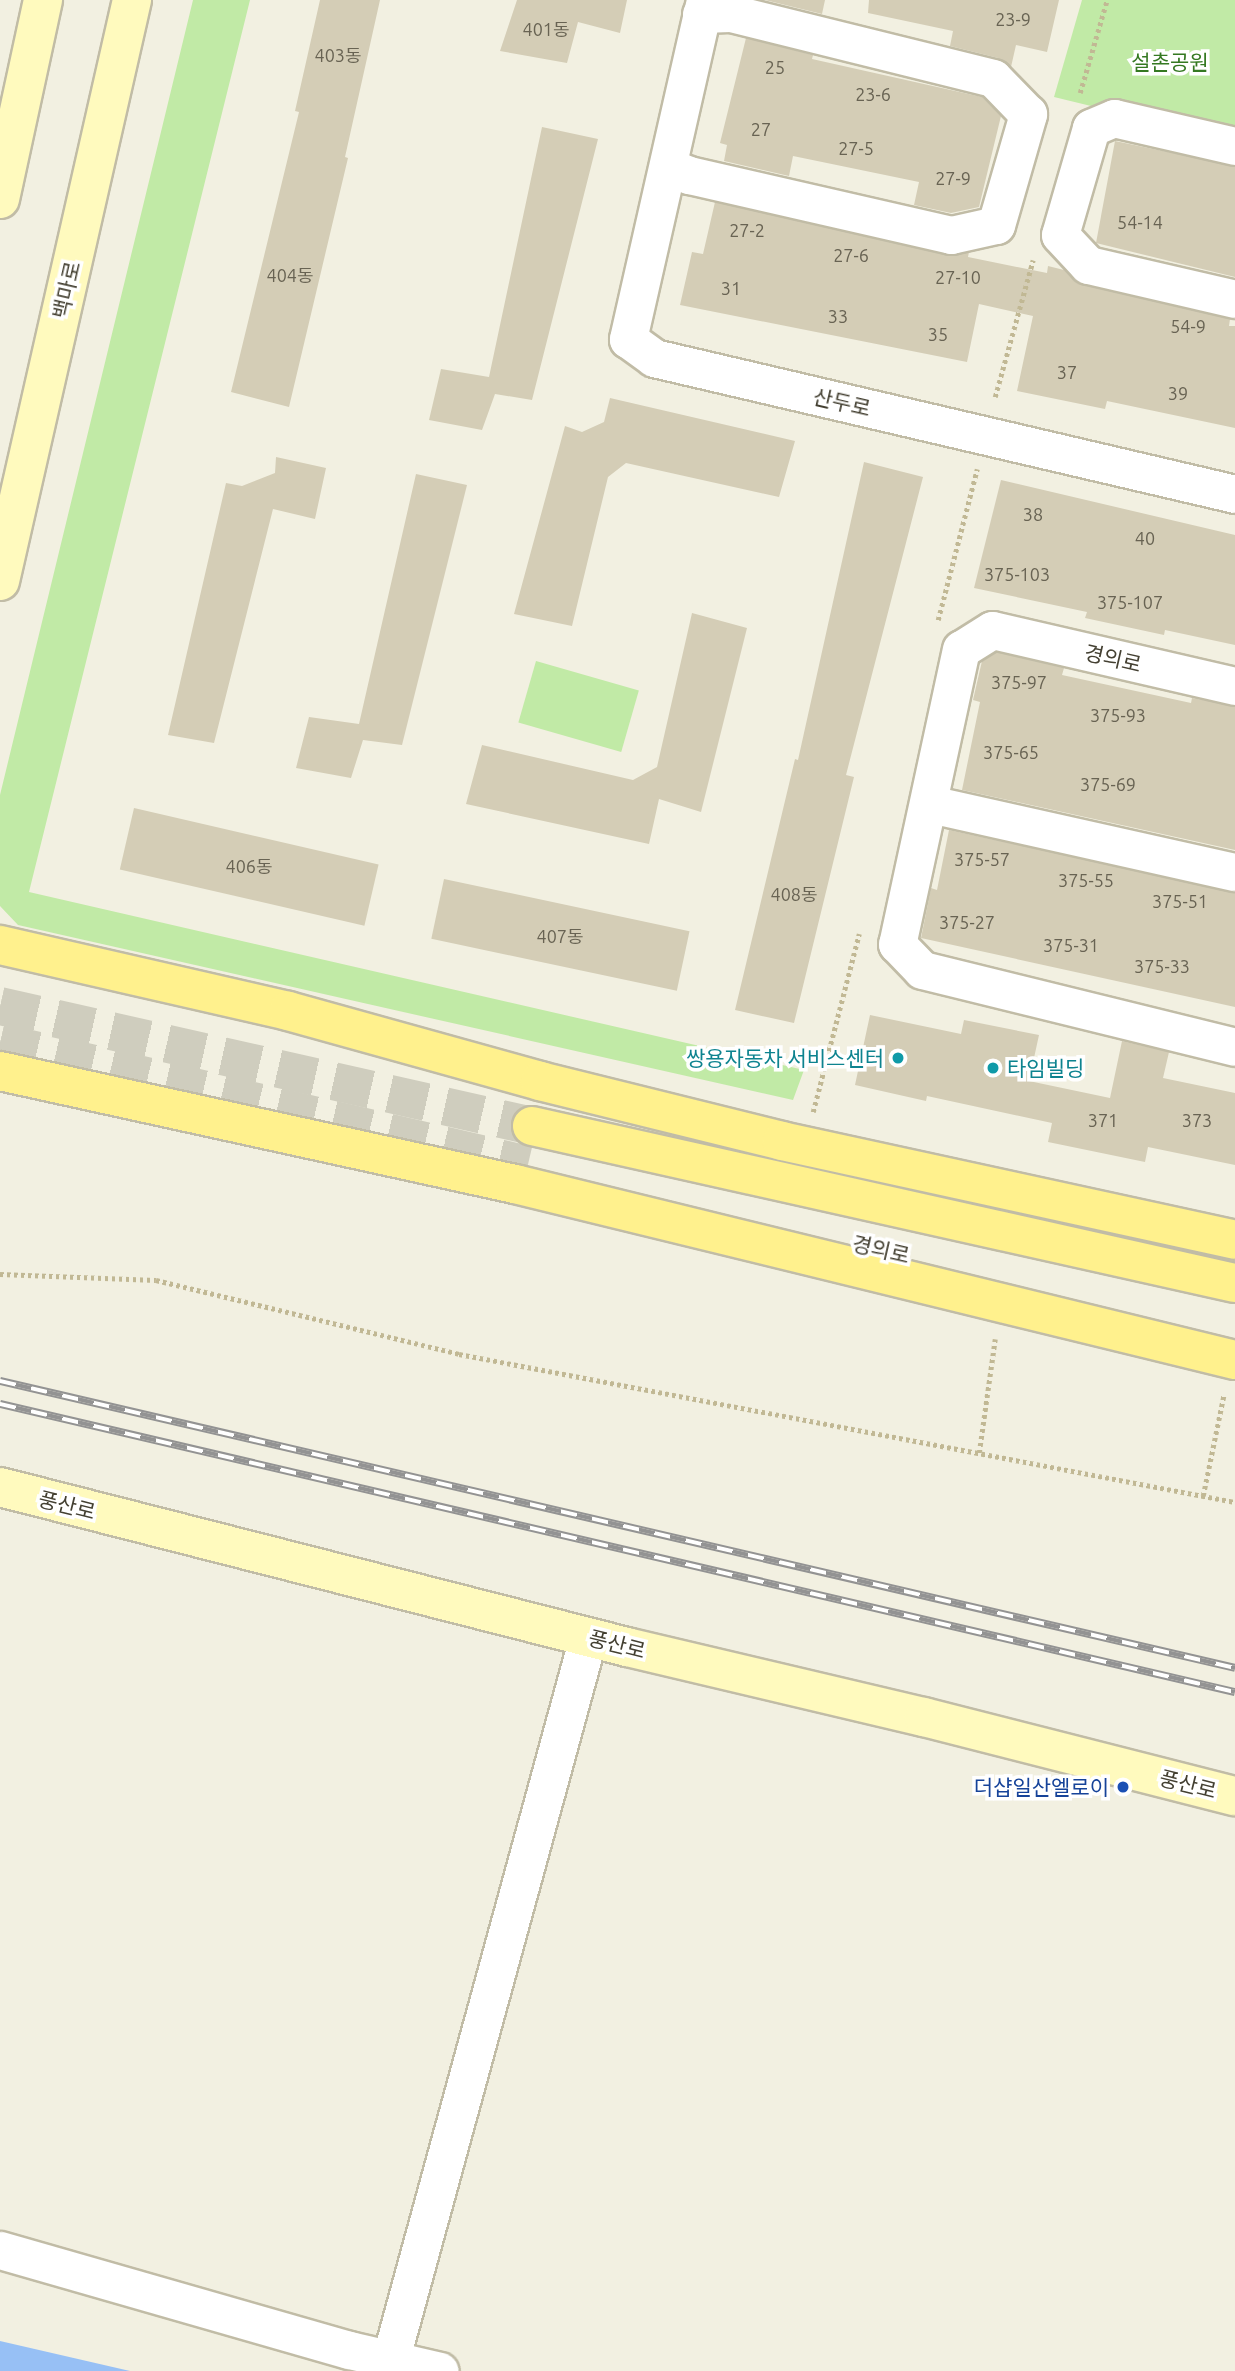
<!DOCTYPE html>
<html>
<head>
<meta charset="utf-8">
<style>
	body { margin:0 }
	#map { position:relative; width:1235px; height:2371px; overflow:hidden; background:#f2f0e1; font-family:Ubuntu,"Noto Sans KR",sans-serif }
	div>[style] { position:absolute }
	.green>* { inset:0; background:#c1eaa6; transform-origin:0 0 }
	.water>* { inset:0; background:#97c0f5 }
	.building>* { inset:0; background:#d4cdb6; transform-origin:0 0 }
	.primary-tunnel>* { height:38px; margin-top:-19px; transform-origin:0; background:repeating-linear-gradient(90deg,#cfcdbe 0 38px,transparent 0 57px) }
	.path>* { height:4.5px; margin-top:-2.25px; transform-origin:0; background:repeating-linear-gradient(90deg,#c1b894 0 3.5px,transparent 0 7px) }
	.roads { filter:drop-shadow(2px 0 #c1bca6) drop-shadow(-2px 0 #c1bca6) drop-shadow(0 2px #c1bca6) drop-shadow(0 -2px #c1bca6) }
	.street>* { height:37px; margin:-18.5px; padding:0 18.5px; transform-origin:18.5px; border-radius:18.5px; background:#fff }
	.secondary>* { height:38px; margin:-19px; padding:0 19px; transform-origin:19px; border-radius:19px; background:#fffabe }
	.primary>* { height:38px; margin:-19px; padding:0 19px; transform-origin:19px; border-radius:19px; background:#fff18d }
	.rail>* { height:8px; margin-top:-4px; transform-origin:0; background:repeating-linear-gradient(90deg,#fff 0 16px,#939393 0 32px); box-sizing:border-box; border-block:2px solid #939393 }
	.dots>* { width:19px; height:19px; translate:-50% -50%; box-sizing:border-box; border:4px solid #fff; border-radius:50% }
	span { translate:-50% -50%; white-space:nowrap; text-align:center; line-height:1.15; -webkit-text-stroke:7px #fff; paint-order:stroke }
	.number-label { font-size:18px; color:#686353 }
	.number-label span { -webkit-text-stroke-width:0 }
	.park-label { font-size:21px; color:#357922 }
	.street-label { font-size:21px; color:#444032 }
	.culture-label { font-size:21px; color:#0d838f }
	.right { translate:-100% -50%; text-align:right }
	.left { translate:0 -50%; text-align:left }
	.transit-label { font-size:21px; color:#164399 }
</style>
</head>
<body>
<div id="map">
	<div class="green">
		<i style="clip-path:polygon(193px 0,250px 0,29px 892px,804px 1070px,793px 1100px,18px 925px,0 906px,0 795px)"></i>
		<i style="clip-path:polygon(1082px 0,1235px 0,1235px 141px,1054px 97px)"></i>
		<i style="left:536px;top:661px;width:107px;height:64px;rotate:16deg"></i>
	</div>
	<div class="water">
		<i style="clip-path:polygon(0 2341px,130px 2371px,0 2371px)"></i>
	</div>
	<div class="building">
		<i style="clip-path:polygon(320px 0,380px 0,345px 157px,348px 158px,289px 407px,231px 392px,299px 112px,295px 111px)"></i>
		<i style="clip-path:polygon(517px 0,627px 0,620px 33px,578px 22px,567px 63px,500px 51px)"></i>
		<i style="clip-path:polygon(765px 0,825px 0,822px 14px)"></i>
		<i style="clip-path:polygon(869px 0,1059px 0,1047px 52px,1016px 45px,1011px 67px,998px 58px,950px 46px,953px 31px,868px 13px)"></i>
		<i style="clip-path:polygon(746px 38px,813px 55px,812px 59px,982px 97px,1001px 116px,979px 207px,951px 213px,914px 205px,919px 182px,793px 156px,789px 176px,724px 161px,727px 145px,720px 143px)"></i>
		<i style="clip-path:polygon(542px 127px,598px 139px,532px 400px,495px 394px,482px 430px,429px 420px,441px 369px,489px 377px)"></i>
		<i style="clip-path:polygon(1115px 141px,1235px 166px,1235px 277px,1096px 243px)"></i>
		<i style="clip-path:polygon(715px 202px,946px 255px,969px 252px,968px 257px,1047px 273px,1048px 266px,1064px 270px,1083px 285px,1230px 319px,1229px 326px,1235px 326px,1235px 428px,1107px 401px,1105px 409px,1017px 391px,1033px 316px,979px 304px,967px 362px,680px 305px,692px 252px,703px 254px)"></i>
		<i style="clip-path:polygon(610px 398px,795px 441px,779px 497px,626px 463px,608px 477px,572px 626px,514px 614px,565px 426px,582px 432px,604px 422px)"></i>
		<i style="clip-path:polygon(276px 457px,326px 468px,315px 519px,273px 509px,214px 743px,168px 735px,226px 483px,242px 486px,275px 473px)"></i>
		<i style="clip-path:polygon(864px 462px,923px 477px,846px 775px,854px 777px,794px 1023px,735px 1010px,795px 759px,798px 760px)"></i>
		<i style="clip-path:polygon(416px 474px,467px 485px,402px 745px,363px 740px,351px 778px,296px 768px,309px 717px,359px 724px)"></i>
		<i style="clip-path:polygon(1001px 480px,1235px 535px,1235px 645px,1165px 630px,1164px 635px,1085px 618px,1087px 612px,974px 588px)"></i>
		<i style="clip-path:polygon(692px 613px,747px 628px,701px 812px,659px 799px,649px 844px,466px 804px,482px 745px,633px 780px,657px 767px)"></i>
		<i style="clip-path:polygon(996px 652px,1064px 668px,1062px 675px,1191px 703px,1192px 698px,1235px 706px,1235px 850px,962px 790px,980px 702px,973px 700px,982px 661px)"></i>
		<i style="left:134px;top:808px;width:251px;height:63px;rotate:13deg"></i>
		<i style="clip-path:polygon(949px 830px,1235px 892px,1235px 1007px,921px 938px,931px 888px,937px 890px)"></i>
		<i style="left:444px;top:879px;width:251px;height:61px;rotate:12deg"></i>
		<i style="clip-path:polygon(870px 1015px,961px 1034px,964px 1020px,1039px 1035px,1029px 1081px,1110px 1098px,1122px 1041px,1169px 1052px,1163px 1078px,1235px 1093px,1235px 1165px,1148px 1147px,1145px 1162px,1048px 1142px,1052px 1123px,927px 1096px,926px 1101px,855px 1085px)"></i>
	</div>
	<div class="primary-tunnel">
		<i style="left:0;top:1006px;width:545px;rotate:12.71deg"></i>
		<i style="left:0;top:1042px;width:542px;rotate:13.11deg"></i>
	</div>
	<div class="path">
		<i style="left:1080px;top:93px;width:97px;rotate:-73.8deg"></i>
		<i style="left:995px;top:397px;width:142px;rotate:-74.5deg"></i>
		<i style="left:938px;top:620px;width:156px;rotate:-75.5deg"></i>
		<i style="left:813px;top:1112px;width:184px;rotate:-75.5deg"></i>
		<i style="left:0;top:1274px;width:156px;rotate:2.2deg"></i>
		<i style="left:156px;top:1280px;width:312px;rotate:13.7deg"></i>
		<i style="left:459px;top:1354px;width:790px;rotate:10.8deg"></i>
		<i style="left:979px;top:1453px;width:115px;rotate:-82deg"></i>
		<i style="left:1203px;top:1496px;width:104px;rotate:-78.4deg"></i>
	</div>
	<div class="roads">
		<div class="street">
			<i style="left:705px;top:0;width:348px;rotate:102.8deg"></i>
			<i style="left:628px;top:339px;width:32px;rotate:36deg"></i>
			<i style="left:654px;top:358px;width:597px;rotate:13.17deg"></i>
			<i style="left:1235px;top:146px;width:124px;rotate:-167deg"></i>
			<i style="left:1114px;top:118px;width:25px;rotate:157deg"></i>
			<i style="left:1091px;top:128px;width:111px;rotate:106.2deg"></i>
			<i style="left:1060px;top:235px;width:41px;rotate:47deg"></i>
			<i style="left:1088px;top:265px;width:151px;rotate:13deg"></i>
			<i style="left:669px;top:167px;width:22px;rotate:22deg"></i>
			<i style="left:689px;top:175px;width:269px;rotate:12.9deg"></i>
			<i style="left:951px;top:235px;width:46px;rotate:-12.5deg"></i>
			<i style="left:996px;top:225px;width:116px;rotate:-73.9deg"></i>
			<i style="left:1028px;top:114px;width:50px;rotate:-134.2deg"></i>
			<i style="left:993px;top:78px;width:271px;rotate:-166.1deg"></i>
			<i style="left:730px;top:13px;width:29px;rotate:178deg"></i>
			<i style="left:1235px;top:686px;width:249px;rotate:-167deg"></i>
			<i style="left:992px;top:630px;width:36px;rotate:148deg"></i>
			<i style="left:961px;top:649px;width:302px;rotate:102.2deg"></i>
			<i style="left:897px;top:944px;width:36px;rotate:46deg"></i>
			<i style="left:922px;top:970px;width:322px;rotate:13.8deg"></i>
			<i style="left:930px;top:804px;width:312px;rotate:12.6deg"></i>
			<i style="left:0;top:2250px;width:363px;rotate:16deg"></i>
			<i style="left:349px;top:2350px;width:93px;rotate:13deg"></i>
			<i style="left:390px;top:2361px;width:751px;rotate:-74.7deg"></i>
		</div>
		<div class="secondary">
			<i style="left:0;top:199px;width:204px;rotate:-77.8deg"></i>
			<i style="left:0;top:581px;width:596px;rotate:-77.2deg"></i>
			<i style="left:0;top:1487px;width:647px;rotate:14.32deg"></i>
			<i style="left:627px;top:1647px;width:305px;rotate:13.3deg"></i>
			<i style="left:924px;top:1717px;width:321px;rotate:14.3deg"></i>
		</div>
		<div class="primary">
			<i style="left:0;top:945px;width:295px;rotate:12.9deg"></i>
			<i style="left:288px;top:1011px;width:262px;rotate:15.5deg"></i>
			<i style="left:540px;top:1081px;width:249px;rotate:13.9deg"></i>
			<i style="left:782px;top:1141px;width:464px;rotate:12.3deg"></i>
			<i style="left:0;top:1071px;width:527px;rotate:12.38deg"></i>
			<i style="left:515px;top:1184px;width:741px;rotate:13.74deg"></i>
			<i style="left:532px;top:1126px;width:720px;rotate:12.59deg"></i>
		</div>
	</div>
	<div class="rail">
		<i style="left:0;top:1381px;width:1268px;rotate:13.08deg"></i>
		<i style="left:0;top:1404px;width:1268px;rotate:13.13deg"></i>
	</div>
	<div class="dots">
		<i style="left:898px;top:1058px;background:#0f9aa8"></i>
		<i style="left:993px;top:1068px;background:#0f9aa8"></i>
		<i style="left:1123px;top:1787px;background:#1a4fb4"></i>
	</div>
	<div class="number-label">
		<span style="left:1013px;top:19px">23-9</span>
		<span style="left:546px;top:29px">401동</span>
		<span style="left:338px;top:55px">403동</span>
		<span style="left:775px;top:67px">25</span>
		<span style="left:873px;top:94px">23-6</span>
		<span style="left:761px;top:129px">27</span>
		<span style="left:856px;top:148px">27-5</span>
		<span style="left:953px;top:178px">27-9</span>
		<span style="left:1140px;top:222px">54-14</span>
		<span style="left:747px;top:230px">27-2</span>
		<span style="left:851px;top:255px">27-6</span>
		<span style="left:290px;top:275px">404동</span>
		<span style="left:958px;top:277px">27-10</span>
		<span style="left:731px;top:288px">31</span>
		<span style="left:838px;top:316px">33</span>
		<span style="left:1188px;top:326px">54-9</span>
		<span style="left:938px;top:334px">35</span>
		<span style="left:1067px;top:372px">37</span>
		<span style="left:1178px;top:393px">39</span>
		<span style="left:1033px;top:514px">38</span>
		<span style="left:1145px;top:538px">40</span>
		<span style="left:1017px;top:574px">375-103</span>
		<span style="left:1130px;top:602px">375-107</span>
		<span style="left:1019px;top:682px">375-97</span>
		<span style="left:1118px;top:715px">375-93</span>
		<span style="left:1011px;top:752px">375-65</span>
		<span style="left:1108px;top:784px">375-69</span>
		<span style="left:982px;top:859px">375-57</span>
		<span style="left:249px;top:866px">406동</span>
		<span style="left:1086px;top:880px">375-55</span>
		<span style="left:794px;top:894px">408동</span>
		<span style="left:1180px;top:901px">375-51</span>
		<span style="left:967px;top:922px">375-27</span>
		<span style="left:560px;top:936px">407동</span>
		<span style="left:1071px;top:945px">375-31</span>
		<span style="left:1162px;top:966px">375-33</span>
		<span style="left:1103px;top:1120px">371</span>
		<span style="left:1197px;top:1120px">373</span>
	</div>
	<div class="park-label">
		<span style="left:1170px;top:62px">설촌공원</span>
	</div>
	<div class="street-label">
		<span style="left:66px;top:290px;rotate:-77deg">백마로</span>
		<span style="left:842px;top:402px;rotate:13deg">산두로</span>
		<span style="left:1113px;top:658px;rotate:13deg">경의로</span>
		<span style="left:881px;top:1249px;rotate:13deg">경의로</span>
		<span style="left:67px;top:1505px;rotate:14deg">풍산로</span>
		<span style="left:617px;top:1644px;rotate:14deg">풍산로</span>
		<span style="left:1188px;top:1784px;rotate:14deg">풍산로</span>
	</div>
	<div class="culture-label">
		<span class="right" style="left:884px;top:1058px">쌍용자동차 서비스센터</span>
		<span class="left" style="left:1007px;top:1068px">타임빌딩</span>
	</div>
	<div class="transit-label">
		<span class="right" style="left:1109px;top:1787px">더샵일산엘로이</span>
	</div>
</div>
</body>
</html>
